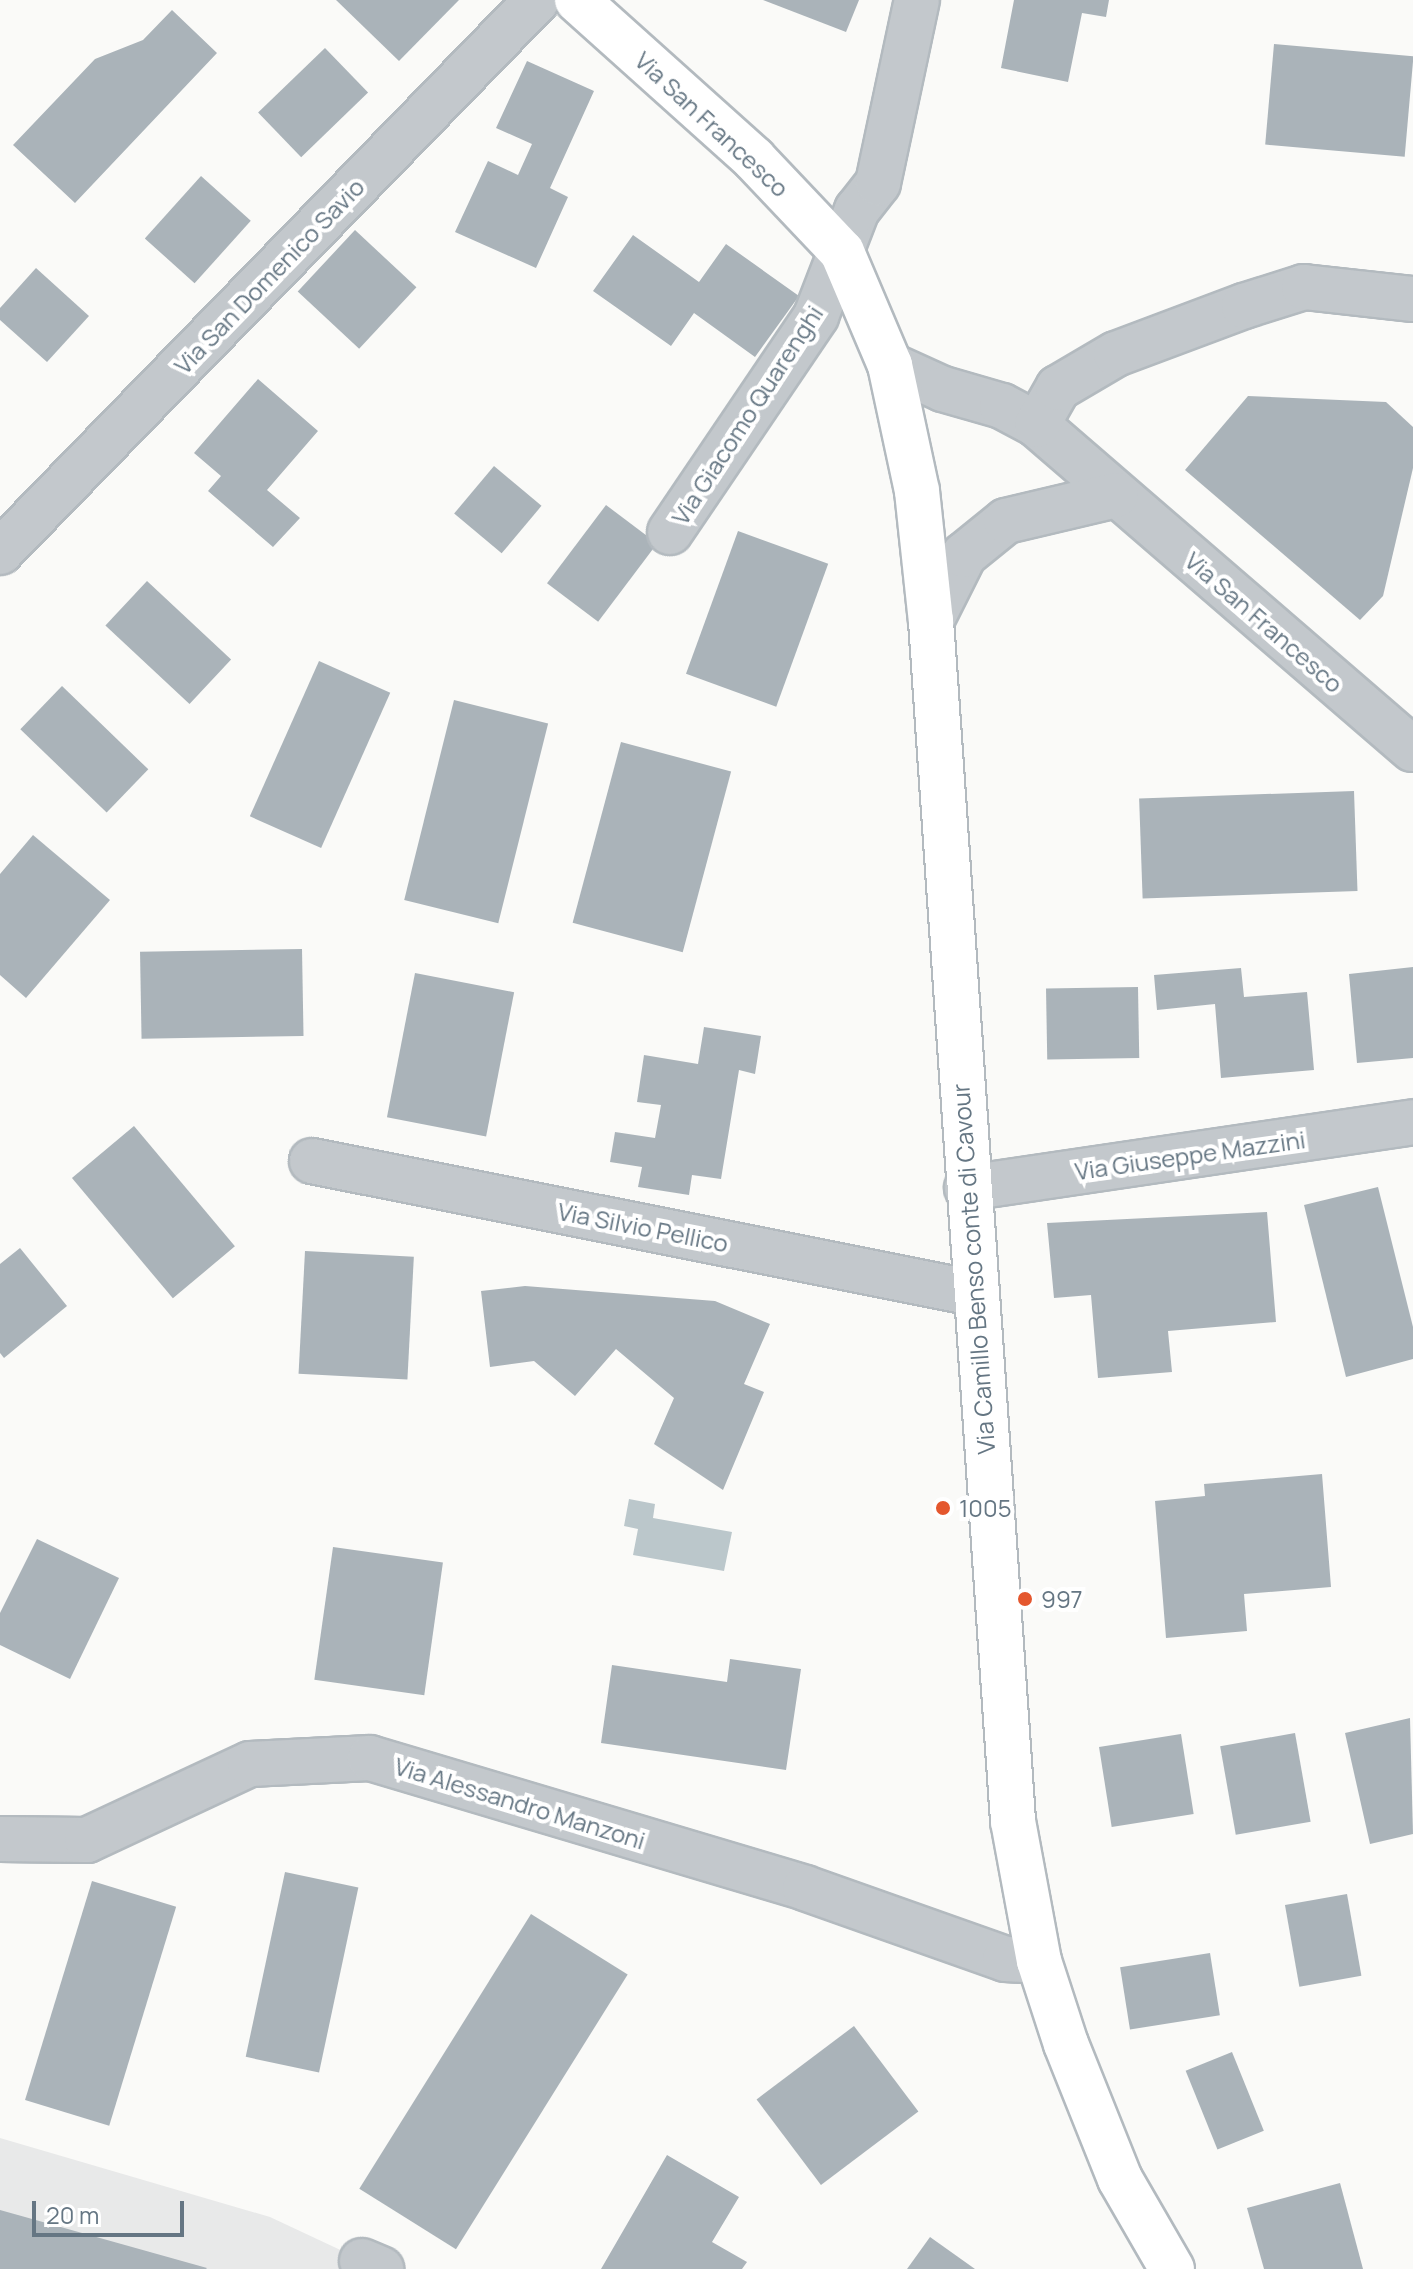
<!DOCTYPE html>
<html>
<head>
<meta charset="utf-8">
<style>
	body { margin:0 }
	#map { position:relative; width:1413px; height:2269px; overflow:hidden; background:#fafaf8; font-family:Manrope,sans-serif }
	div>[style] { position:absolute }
	.built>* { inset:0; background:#e8e9e9 }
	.water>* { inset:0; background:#bbc7cb }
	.building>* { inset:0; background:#aab3b9; transform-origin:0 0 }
	.roads { filter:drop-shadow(2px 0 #b3babf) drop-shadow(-2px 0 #b3babf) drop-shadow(0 2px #b3babf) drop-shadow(0 -2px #b3babf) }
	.street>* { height:44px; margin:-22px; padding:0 22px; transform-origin:22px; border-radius:22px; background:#c3c8cc }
	.secondary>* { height:44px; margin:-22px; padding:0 22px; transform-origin:22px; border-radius:22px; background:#fff }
	.dots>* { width:22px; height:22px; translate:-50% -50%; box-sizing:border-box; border:4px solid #fff; border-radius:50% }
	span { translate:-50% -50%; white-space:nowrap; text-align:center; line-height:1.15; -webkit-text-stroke:8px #fff; paint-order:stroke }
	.street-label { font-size:24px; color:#657683 }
	.poi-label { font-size:24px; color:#657683 }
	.left { translate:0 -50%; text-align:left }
	.scale { position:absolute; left:32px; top:2201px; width:152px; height:36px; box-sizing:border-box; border:4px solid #657683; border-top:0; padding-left:10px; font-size:24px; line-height:28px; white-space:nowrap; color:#657683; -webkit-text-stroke:6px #fff; paint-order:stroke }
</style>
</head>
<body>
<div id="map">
	<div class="built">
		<i style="clip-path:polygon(0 2138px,270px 2217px,381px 2269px,0 2269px)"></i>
	</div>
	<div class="water">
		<i style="clip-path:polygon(629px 1499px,655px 1504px,653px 1518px,732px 1532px,724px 1571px,633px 1555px,638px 1529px,624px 1526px)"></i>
	</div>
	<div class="building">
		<i style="clip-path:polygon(336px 0,459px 0,399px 61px)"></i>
		<i style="clip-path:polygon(763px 0,859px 0,846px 32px)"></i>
		<i style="clip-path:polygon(1014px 0,1109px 0,1106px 17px,1082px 13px,1068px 82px,1001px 68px)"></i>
		<i style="clip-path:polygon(172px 10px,217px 53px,75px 203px,13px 145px,95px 59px,143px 40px)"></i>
		<i style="left:1274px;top:44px;width:140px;height:101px;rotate:5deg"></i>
		<i style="left:325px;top:48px;width:62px;height:93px;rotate:46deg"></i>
		<i style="clip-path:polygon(527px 61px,594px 91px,550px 188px,568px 197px,536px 268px,455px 232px,488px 161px,518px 175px,532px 144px,496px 128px)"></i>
		<i style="left:201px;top:176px;width:67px;height:84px;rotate:42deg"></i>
		<i style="left:355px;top:230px;width:84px;height:84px;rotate:43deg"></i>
		<i style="clip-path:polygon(633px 235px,699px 282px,726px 244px,799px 296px,755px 357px,694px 313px,671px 346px,593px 291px)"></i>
		<i style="clip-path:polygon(36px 268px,89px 316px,47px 362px,0 320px,0 308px)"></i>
		<i style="clip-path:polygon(258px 379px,318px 431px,267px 490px,300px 518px,273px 547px,208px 491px,221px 476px,194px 453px)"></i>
		<i style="clip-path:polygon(1248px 396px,1386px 402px,1413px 427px,1413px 468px,1383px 596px,1360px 620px,1185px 470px)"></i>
		<i style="left:494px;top:466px;width:62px;height:62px;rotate:40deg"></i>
		<i style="left:606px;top:505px;width:64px;height:98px;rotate:37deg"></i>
		<i style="left:738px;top:531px;width:96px;height:152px;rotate:20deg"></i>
		<i style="left:147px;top:581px;width:115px;height:61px;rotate:43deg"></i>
		<i style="left:319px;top:661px;width:78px;height:170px;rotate:24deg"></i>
		<i style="left:62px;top:686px;width:120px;height:60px;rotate:44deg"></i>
		<i style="left:454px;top:700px;width:97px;height:206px;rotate:14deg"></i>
		<i style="left:621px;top:742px;width:114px;height:187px;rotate:15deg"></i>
		<i style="left:1354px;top:791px;width:100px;height:215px;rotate:88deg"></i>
		<i style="clip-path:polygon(33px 835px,110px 900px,26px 998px,0 975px,0 874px)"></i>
		<i style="left:302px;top:949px;width:87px;height:162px;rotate:89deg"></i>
		<i style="clip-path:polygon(1413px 967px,1413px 1058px,1357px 1063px,1349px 974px)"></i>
		<i style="clip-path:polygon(1241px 968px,1244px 997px,1307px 992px,1314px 1070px,1221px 1078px,1215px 1004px,1157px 1010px,1154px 975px)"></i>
		<i style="left:415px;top:973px;width:101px;height:147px;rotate:11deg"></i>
		<i style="left:1138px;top:987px;width:71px;height:92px;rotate:89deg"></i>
		<i style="clip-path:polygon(704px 1027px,761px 1036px,755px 1074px,739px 1070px,721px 1179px,692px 1175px,689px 1195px,638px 1187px,642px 1167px,610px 1162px,615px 1132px,655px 1138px,661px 1105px,637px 1102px,644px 1055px,698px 1064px)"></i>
		<i style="left:134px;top:1126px;width:157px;height:81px;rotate:50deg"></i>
		<i style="clip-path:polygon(1378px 1187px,1413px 1327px,1413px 1359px,1346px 1377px,1304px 1205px)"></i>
		<i style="clip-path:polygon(1267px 1212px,1276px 1322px,1168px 1331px,1172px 1372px,1098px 1378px,1091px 1295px,1054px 1298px,1047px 1223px)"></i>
		<i style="clip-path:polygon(20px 1248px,67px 1306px,4px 1358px,0 1353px,0 1264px)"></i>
		<i style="left:305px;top:1251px;width:109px;height:123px;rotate:3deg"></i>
		<i style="clip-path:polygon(525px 1286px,715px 1301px,770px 1324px,744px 1384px,764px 1392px,723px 1490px,654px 1444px,674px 1398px,616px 1349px,575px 1396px,534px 1361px,490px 1367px,481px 1291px)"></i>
		<i style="clip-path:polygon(1322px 1474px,1331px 1587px,1244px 1594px,1247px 1631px,1166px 1638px,1155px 1501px,1205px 1496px,1204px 1484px)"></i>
		<i style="clip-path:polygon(37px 1539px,119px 1578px,70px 1679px,0 1645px,0 1613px)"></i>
		<i style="left:333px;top:1547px;width:111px;height:134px;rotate:8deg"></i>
		<i style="clip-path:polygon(730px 1659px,801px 1669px,786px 1770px,601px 1743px,612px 1665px,727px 1682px)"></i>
		<i style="clip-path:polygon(1410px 1718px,1413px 1834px,1370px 1844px,1345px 1733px)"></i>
		<i style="left:1295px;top:1733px;width:90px;height:76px;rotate:80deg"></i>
		<i style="left:1181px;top:1734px;width:81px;height:83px;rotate:81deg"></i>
		<i style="left:285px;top:1872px;width:75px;height:189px;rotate:12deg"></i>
		<i style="left:92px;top:1881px;width:88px;height:229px;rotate:17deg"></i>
		<i style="left:1347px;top:1894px;width:83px;height:63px;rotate:80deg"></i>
		<i style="left:531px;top:1914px;width:114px;height:324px;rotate:32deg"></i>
		<i style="left:1210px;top:1953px;width:63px;height:91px;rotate:81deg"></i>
		<i style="left:854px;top:2026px;width:107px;height:122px;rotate:53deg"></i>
		<i style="left:1232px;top:2052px;width:85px;height:50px;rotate:68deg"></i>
		<i style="clip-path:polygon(667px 2155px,739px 2197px,712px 2242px,747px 2262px,742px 2269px,601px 2269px)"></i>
		<i style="clip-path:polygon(1340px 2183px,1363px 2269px,1264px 2269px,1247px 2208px)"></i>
		<i style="clip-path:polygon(0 2210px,207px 2268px,206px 2269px,0 2269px)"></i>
		<i style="clip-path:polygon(930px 2237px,975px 2269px,907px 2269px)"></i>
	</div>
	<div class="roads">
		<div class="street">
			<i style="left:890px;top:365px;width:58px;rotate:24.4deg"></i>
			<i style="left:943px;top:389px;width:61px;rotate:16.1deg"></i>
			<i style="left:1002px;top:406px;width:40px;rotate:28deg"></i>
			<i style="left:1037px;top:425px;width:496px;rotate:40.8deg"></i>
			<i style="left:1037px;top:425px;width:43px;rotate:-60.4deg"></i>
			<i style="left:1058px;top:388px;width:67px;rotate:-30.4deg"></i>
			<i style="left:1116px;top:354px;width:137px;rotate:-20.6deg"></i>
			<i style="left:1244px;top:306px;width:63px;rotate:-17.6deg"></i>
			<i style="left:1304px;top:287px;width:110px;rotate:6.3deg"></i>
			<i style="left:670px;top:532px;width:261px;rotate:-55.9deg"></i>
			<i style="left:816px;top:316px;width:114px;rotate:-68.9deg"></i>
			<i style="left:857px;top:210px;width:34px;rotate:-52deg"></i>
			<i style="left:878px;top:183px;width:187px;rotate:-78deg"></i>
			<i style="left:0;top:552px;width:770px;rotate:-45.79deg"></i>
			<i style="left:931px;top:621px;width:74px;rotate:-63.4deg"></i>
			<i style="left:964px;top:555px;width:54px;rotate:-39deg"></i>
			<i style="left:1006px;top:521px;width:113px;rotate:-13.3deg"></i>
			<i style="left:312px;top:1161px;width:675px;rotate:11.28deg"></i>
			<i style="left:967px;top:1188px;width:451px;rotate:-8.4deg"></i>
			<i style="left:0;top:1839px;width:87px;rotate:0.7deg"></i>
			<i style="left:87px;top:1840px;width:180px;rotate:-25deg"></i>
			<i style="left:250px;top:1764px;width:120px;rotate:-2.9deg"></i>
			<i style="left:370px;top:1758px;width:454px;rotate:16.6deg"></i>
			<i style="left:805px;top:1888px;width:212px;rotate:19.5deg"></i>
			<i style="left:1005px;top:1959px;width:34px;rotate:3deg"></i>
			<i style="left:362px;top:2261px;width:21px;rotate:23deg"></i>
		</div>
		<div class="secondary">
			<i style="left:577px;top:0;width:238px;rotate:41.9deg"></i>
			<i style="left:754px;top:159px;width:128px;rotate:46.6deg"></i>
			<i style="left:842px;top:252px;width:123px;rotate:67deg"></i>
			<i style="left:890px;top:365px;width:129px;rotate:77.9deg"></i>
			<i style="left:917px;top:491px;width:131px;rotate:83.9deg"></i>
			<i style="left:931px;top:621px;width:1203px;rotate:86.09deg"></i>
			<i style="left:1013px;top:1821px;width:142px;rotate:79.5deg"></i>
			<i style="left:1039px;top:1961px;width:87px;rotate:72deg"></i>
			<i style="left:1066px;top:2044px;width:145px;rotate:68.2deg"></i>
			<i style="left:1120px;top:2179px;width:104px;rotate:60deg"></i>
		</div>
	</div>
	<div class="dots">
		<i style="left:943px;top:1508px;background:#e4572e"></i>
		<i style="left:1025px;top:1599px;background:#e4572e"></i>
	</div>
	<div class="street-label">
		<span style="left:712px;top:124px;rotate:43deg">Via San Francesco</span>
		<span style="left:269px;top:276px;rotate:-46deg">Via San Domenico Savio</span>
		<span style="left:747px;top:415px;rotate:-57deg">Via Giacomo Quarenghi</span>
		<span style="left:1264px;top:622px;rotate:41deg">Via San Francesco</span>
		<span style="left:1190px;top:1155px;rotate:-8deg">Via Giuseppe Mazzini</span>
		<span style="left:643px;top:1227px;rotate:11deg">Via Silvio Pellico</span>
		<span style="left:973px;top:1269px;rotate:-94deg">Via Camillo Benso conte di Cavour</span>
		<span style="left:520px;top:1803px;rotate:17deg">Via Alessandro Manzoni</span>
	</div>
	<div class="poi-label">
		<span class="left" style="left:959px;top:1508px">1005</span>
		<span class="left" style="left:1041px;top:1599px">997</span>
	</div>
	<div class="scale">20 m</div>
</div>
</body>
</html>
